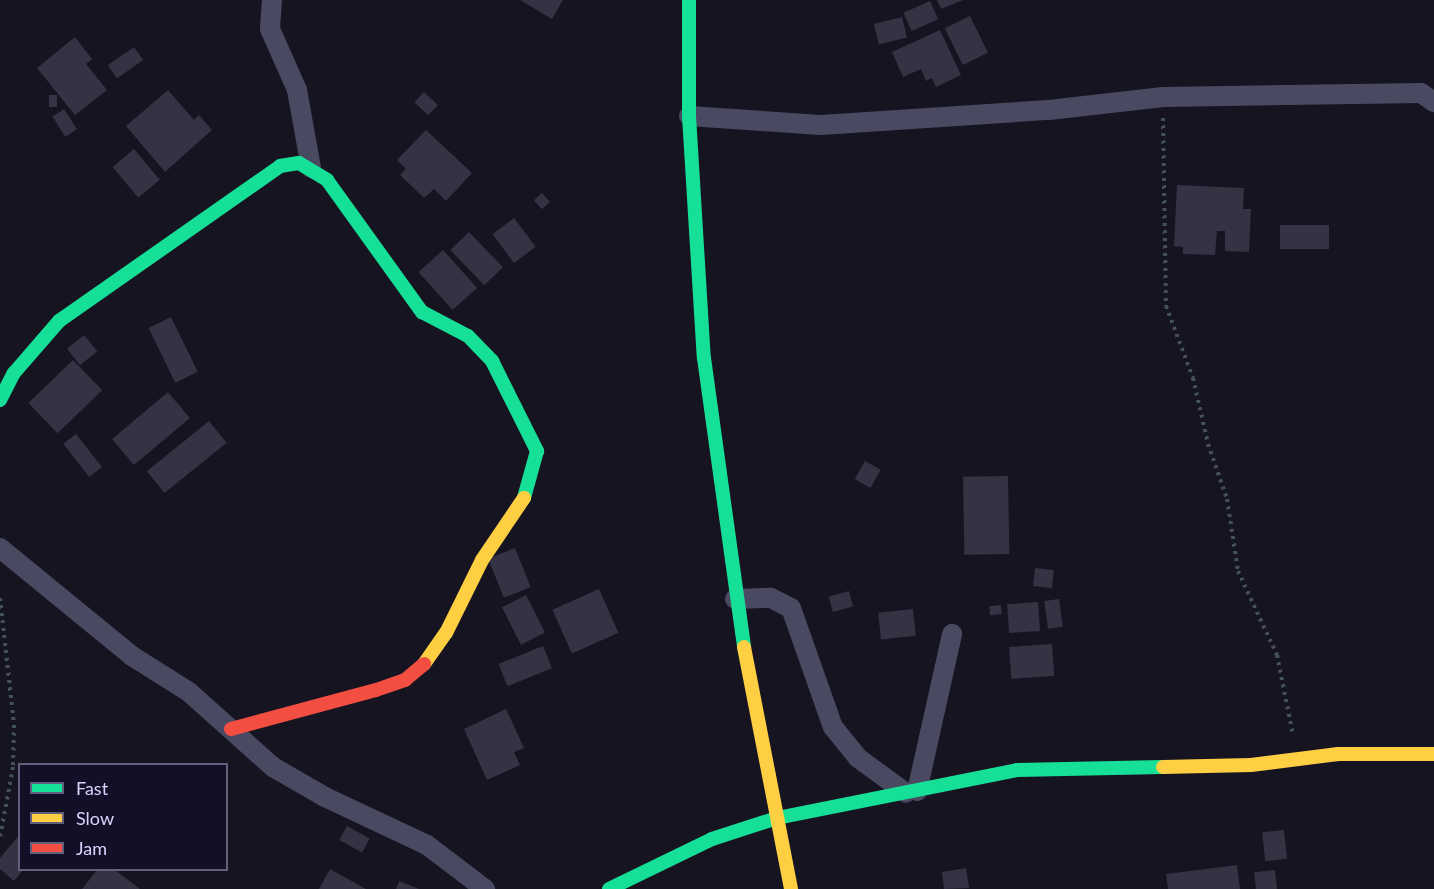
<!DOCTYPE html>
<html>
<head>
<meta charset="utf-8">
<style>
	body { margin:0 }
	#map { position:relative; width:1434px; height:889px; overflow:hidden; background:#161421; font-family:Lato,sans-serif }
	div>[style] { position:absolute }
	.building>* { inset:0; background:#343243; transform-origin:0 0 }
	.path>* { height:4px; margin-top:-2px; transform-origin:0; background:repeating-linear-gradient(90deg,#44505f 0 3px,transparent 0 7.5px) }
	.street>* { height:20px; margin:-10px; padding:0 10px; transform-origin:10px; border-radius:10px; background:#4a4962 }
	.fast>* { height:14px; margin:-7px; padding:0 7px; transform-origin:7px; border-radius:7px; background:#16e098 }
	.slow>* { height:14px; margin:-7px; padding:0 7px; transform-origin:7px; border-radius:7px; background:#ffcf43 }
	.jam>* { height:14px; margin:-7px; padding:0 7px; transform-origin:7px; border-radius:7px; background:#f24e42 }
	span { translate:-50% -50%; white-space:nowrap; text-align:center; line-height:1.15; -webkit-text-stroke:4.5px #130f26; paint-order:stroke }
	.legend { position:absolute; left:18px; top:763px; width:210px; height:108px; box-sizing:border-box; background:#130f26; border:2px solid #625e7d; margin:0; padding:8px 10px; list-style:none; font-size:18px; color:#d9d4ff }
	.legend li { display:flex; align-items:center; gap:12px; height:30px }
	.legend b { width:30px; border:2px solid #625e7d }
</style>
</head>
<body>
<div id="map">
	<div class="building">
		<i style="clip-path:polygon(520px 0,563px 0,552px 19px)"></i>
		<i style="clip-path:polygon(937px 0,963px 0,941px 9px)"></i>
		<i style="left:930px;top:1px;width:20px;height:29px;rotate:66deg"></i>
		<i style="left:970px;top:16px;width:41px;height:28px;rotate:64deg"></i>
		<i style="left:902px;top:17px;width:21px;height:29px;rotate:76deg"></i>
		<i style="clip-path:polygon(940px 30px,961px 75px,936px 87px,932px 78px,926px 81px,921px 69px,903px 77px,892px 52px)"></i>
		<i style="clip-path:polygon(75px 37px,92px 59px,86px 64px,107px 90px,75px 115px,37px 68px)"></i>
		<i style="left:134px;top:47px;width:16px;height:32px;rotate:55deg"></i>
		<i style="clip-path:polygon(168px 90px,194px 120px,199px 115px,212px 130px,165px 172px,126px 126px)"></i>
		<i style="left:424px;top:92px;width:19px;height:14px;rotate:43deg"></i>
		<i style="left:49px;top:95px;width:8px;height:12px"></i>
		<i style="left:64px;top:109px;width:24px;height:14px;rotate:57deg"></i>
		<i style="clip-path:polygon(426px 130px,472px 173px,446px 201px,434px 189px,424px 198px,400px 175px,406px 169px,397px 160px)"></i>
		<i style="left:134px;top:149px;width:40px;height:28px;rotate:50deg"></i>
		<i style="clip-path:polygon(1177px 185px,1244px 188px,1243px 209px,1251px 209px,1249px 252px,1225px 251px,1225px 231px,1217px 231px,1215px 255px,1183px 254px,1183px 247px,1174px 246px)"></i>
		<i style="left:542px;top:193px;width:12px;height:11px;rotate:48deg"></i>
		<i style="left:514px;top:218px;width:36px;height:27px;rotate:53deg"></i>
		<i style="left:1329px;top:225px;width:24px;height:49px;rotate:90deg"></i>
		<i style="left:469px;top:232px;width:49px;height:26px;rotate:46deg"></i>
		<i style="left:443px;top:250px;width:51px;height:33px;rotate:48deg"></i>
		<i style="left:171px;top:317px;width:61px;height:25px;rotate:64deg"></i>
		<i style="left:84px;top:335px;width:21px;height:22px;rotate:51deg"></i>
		<i style="left:73px;top:360px;width:42px;height:62px;rotate:46deg"></i>
		<i style="left:168px;top:392px;width:34px;height:73px;rotate:50deg"></i>
		<i style="left:209px;top:421px;width:28px;height:80px;rotate:51deg"></i>
		<i style="left:76px;top:434px;width:42px;height:16px;rotate:52deg"></i>
		<i style="left:865px;top:461px;width:18px;height:21px;rotate:29deg"></i>
		<i style="left:1008px;top:476px;width:78px;height:45px;rotate:89deg"></i>
		<i style="left:515px;top:548px;width:42px;height:29px;rotate:68deg"></i>
		<i style="left:1035px;top:568px;width:19px;height:18px;rotate:6deg"></i>
		<i style="left:599px;top:589px;width:48px;height:51px;rotate:66deg"></i>
		<i style="left:849px;top:591px;width:16px;height:21px;rotate:75deg"></i>
		<i style="left:526px;top:595px;width:42px;height:27px;rotate:63deg"></i>
		<i style="left:1059px;top:599px;width:28px;height:15px;rotate:82deg"></i>
		<i style="left:1038px;top:602px;width:29px;height:31px;rotate:86deg"></i>
		<i style="left:1001px;top:605px;width:9px;height:12px;rotate:84deg"></i>
		<i style="left:913px;top:609px;width:27px;height:35px;rotate:84deg"></i>
		<i style="left:1052px;top:644px;width:32px;height:43px;rotate:86deg"></i>
		<i style="left:543px;top:646px;width:24px;height:48px;rotate:68deg"></i>
		<i style="clip-path:polygon(506px 709px,524px 748px,514px 752px,520px 765px,487px 780px,464px 729px)"></i>
		<i style="left:347px;top:826px;width:26px;height:16px;rotate:29deg"></i>
		<i style="left:1284px;top:830px;width:29px;height:22px;rotate:84deg"></i>
		<i style="clip-path:polygon(20px 834px,20px 870px,23px 870px,14px 881px,0 869px,0 858px)"></i>
		<i style="clip-path:polygon(1237px 865px,1240px 889px,1168px 889px,1166px 874px)"></i>
		<i style="clip-path:polygon(966px 868px,969px 888px,944px 889px,942px 872px)"></i>
		<i style="clip-path:polygon(330px 869px,366px 889px,319px 889px)"></i>
		<i style="clip-path:polygon(97px 870px,115px 870px,140px 889px,82px 889px)"></i>
		<i style="left:1275px;top:870px;width:19px;height:21px;rotate:84deg"></i>
		<i style="clip-path:polygon(399px 881px,419px 889px,396px 889px)"></i>
	</div>
	<div class="path">
		<i style="left:1163px;top:118px;width:188px;rotate:89.1deg"></i>
		<i style="left:1166px;top:306px;width:77px;rotate:69.4deg"></i>
		<i style="left:1193px;top:378px;width:68px;rotate:77.2deg"></i>
		<i style="left:1208px;top:444px;width:58px;rotate:70.9deg"></i>
		<i style="left:1227px;top:499px;width:73px;rotate:81.3deg"></i>
		<i style="left:1238px;top:571px;width:93px;rotate:65.1deg"></i>
		<i style="left:1277px;top:655px;width:82px;rotate:78.7deg"></i>
		<i style="left:0;top:598px;width:128px;rotate:83.7deg"></i>
		<i style="left:14px;top:725px;width:42px;rotate:91.4deg"></i>
		<i style="left:13px;top:767px;width:71px;rotate:100.5deg"></i>
	</div>
	<div class="street">
		<i style="left:272px;top:0;width:29px;rotate:94deg"></i>
		<i style="left:270px;top:29px;width:67px;rotate:66.1deg"></i>
		<i style="left:297px;top:90px;width:79px;rotate:79.8deg"></i>
		<i style="left:689px;top:116px;width:132px;rotate:3.9deg"></i>
		<i style="left:821px;top:125px;width:228px;rotate:-3.8deg"></i>
		<i style="left:1049px;top:110px;width:115px;rotate:-6.5deg"></i>
		<i style="left:1163px;top:97px;width:258px;rotate:-0.9deg"></i>
		<i style="left:1421px;top:93px;width:16px;rotate:35deg"></i>
		<i style="left:0;top:548px;width:171px;rotate:39.3deg"></i>
		<i style="left:132px;top:656px;width:67px;rotate:32.3deg"></i>
		<i style="left:189px;top:692px;width:113px;rotate:41.8deg"></i>
		<i style="left:273px;top:767px;width:60px;rotate:30deg"></i>
		<i style="left:325px;top:797px;width:113px;rotate:25.2deg"></i>
		<i style="left:427px;top:845px;width:73px;rotate:37.2deg"></i>
		<i style="left:735px;top:599px;width:36px;rotate:-2deg"></i>
		<i style="left:771px;top:598px;width:22px;rotate:27deg"></i>
		<i style="left:791px;top:608px;width:126px;rotate:70.6deg"></i>
		<i style="left:833px;top:727px;width:40px;rotate:51deg"></i>
		<i style="left:858px;top:758px;width:59px;rotate:36.1deg"></i>
		<i style="left:917px;top:791px;width:161px;rotate:-77.4deg"></i>
	</div>
	<div class="fast">
		<i style="left:689px;top:0;width:116px;rotate:90deg"></i>
		<i style="left:689px;top:116px;width:242px;rotate:86.5deg"></i>
		<i style="left:704px;top:358px;width:292px;rotate:82.1deg"></i>
		<i style="left:0;top:400px;width:30px;rotate:-63deg"></i>
		<i style="left:14px;top:373px;width:69px;rotate:-49.1deg"></i>
		<i style="left:59px;top:321px;width:270px;rotate:-35deg"></i>
		<i style="left:280px;top:166px;width:19px;rotate:-9deg"></i>
		<i style="left:299px;top:163px;width:33px;rotate:31deg"></i>
		<i style="left:327px;top:180px;width:163px;rotate:54.3deg"></i>
		<i style="left:422px;top:312px;width:52px;rotate:27.6deg"></i>
		<i style="left:468px;top:336px;width:35px;rotate:46deg"></i>
		<i style="left:492px;top:361px;width:101px;rotate:63.4deg"></i>
		<i style="left:537px;top:451px;width:49px;rotate:105.5deg"></i>
		<i style="left:609px;top:889px;width:114px;rotate:-25.9deg"></i>
		<i style="left:712px;top:839px;width:68px;rotate:-17.9deg"></i>
		<i style="left:777px;top:818px;width:245px;rotate:-11.3deg"></i>
		<i style="left:1017px;top:770px;width:146px;rotate:-1.2deg"></i>
	</div>
	<div class="slow">
		<i style="left:744px;top:647px;width:247px;rotate:79deg"></i>
		<i style="left:424px;top:664px;width:38px;rotate:-55deg"></i>
		<i style="left:446px;top:633px;width:81px;rotate:-63.7deg"></i>
		<i style="left:482px;top:560px;width:75px;rotate:-55.9deg"></i>
		<i style="left:1163px;top:767px;width:88px;rotate:-1.3deg"></i>
		<i style="left:1251px;top:765px;width:88px;rotate:-7.2deg"></i>
		<i style="left:1338px;top:754px;width:96px"></i>
	</div>
	<div class="jam">
		<i style="left:231px;top:729px;width:150px;rotate:-15.1deg"></i>
		<i style="left:376px;top:690px;width:31px;rotate:-19deg"></i>
		<i style="left:405px;top:680px;width:25px;rotate:-40deg"></i>
	</div>
	<ul class="legend">
	<li><b style="height:8px;background:#16e098"></b>Fast</li>
	<li><b style="height:8px;background:#ffcf43"></b>Slow</li>
	<li><b style="height:8px;background:#f24e42"></b>Jam</li>
	</ul>
</div>
</body>
</html>
